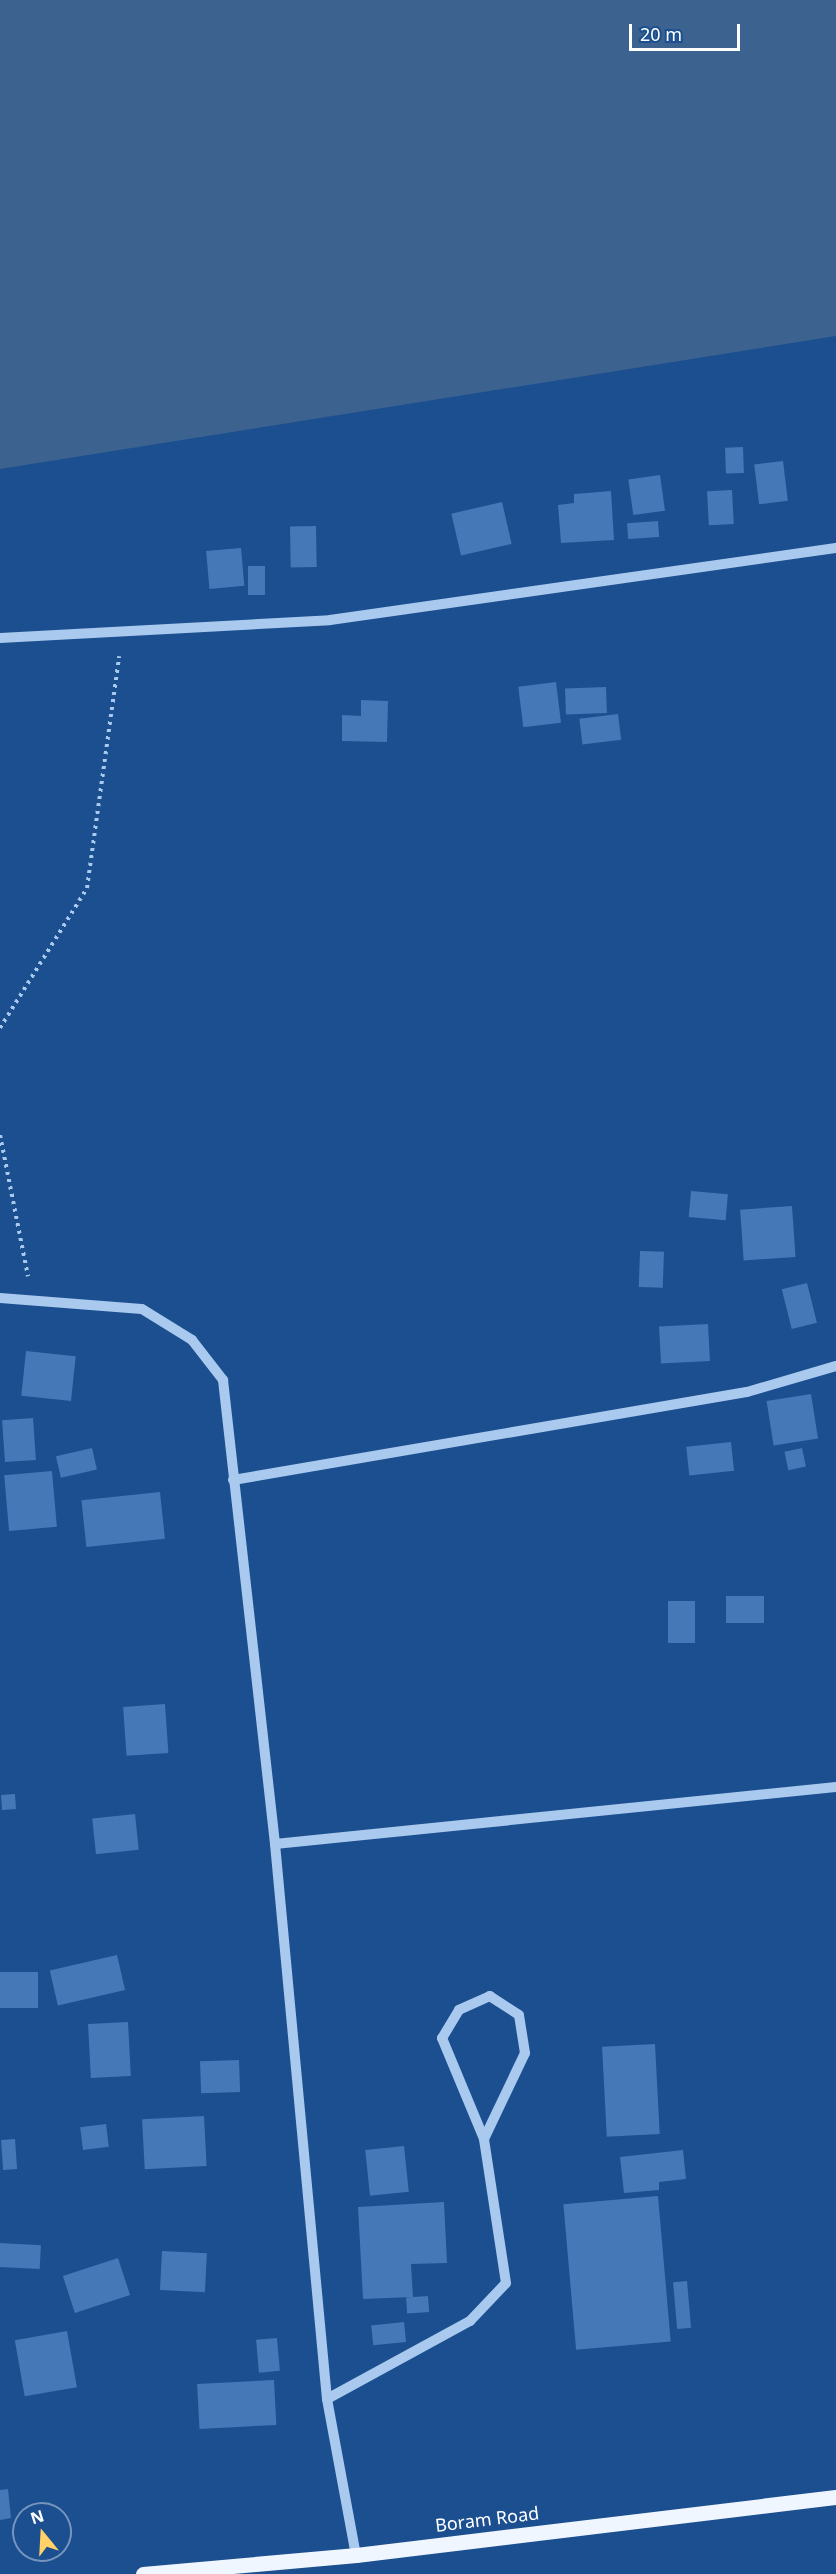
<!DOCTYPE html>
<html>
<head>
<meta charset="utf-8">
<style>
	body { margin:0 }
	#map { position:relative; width:836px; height:2574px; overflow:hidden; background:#1b4f8f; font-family:"Noto Sans",sans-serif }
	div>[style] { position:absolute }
	.water>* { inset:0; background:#3c6290 }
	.building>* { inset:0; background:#4478b7; transform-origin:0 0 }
	.path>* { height:4px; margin-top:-2px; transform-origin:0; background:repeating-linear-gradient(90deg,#a9c9ee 0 3px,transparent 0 7.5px) }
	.minor>* { height:10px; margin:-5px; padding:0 5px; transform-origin:5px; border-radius:5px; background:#a9c9ee }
	.major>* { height:15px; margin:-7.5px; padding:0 7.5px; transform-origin:7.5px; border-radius:7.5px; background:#f0f6ff }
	span { translate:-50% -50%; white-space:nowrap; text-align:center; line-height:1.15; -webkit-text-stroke:6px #1b4f8f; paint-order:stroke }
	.street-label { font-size:18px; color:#fff }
	.north { position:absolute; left:12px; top:2502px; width:60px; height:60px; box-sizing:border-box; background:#1b4f8f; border:2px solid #7695bc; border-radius:50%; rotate:342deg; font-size:16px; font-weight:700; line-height:24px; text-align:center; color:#fff }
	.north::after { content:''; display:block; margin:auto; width:21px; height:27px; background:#ffd166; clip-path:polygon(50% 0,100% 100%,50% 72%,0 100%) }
	.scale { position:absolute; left:629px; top:24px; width:111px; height:27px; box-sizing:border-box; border:3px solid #fff; border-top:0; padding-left:8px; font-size:18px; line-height:21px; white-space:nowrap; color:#fff; -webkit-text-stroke:4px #1b4f8f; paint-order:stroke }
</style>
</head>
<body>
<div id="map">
	<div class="water">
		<i style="clip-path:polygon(0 0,836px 0,836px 336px,0 469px)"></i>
	</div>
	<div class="building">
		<i style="left:743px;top:447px;width:26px;height:18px;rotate:88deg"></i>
		<i style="left:783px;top:461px;width:40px;height:29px;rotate:83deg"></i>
		<i style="left:660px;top:475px;width:36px;height:32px;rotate:82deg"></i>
		<i style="left:732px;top:490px;width:34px;height:25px;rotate:87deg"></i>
		<i style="clip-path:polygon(611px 491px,614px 540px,561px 543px,558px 505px,574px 503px,574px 494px)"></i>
		<i style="left:502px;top:502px;width:43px;height:52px;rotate:77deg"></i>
		<i style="left:658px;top:521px;width:16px;height:31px;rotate:86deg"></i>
		<i style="left:316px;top:526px;width:41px;height:26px;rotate:89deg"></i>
		<i style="left:241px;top:548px;width:38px;height:35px;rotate:85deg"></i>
		<i style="left:248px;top:566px;width:17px;height:29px"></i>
		<i style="left:556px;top:682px;width:41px;height:38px;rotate:83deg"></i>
		<i style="left:606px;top:687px;width:26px;height:41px;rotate:88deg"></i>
		<i style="clip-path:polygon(361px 700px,388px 701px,387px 742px,342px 741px,342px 715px,361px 716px)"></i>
		<i style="left:618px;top:714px;width:26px;height:39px;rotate:83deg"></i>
		<i style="left:691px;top:1191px;width:37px;height:26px;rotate:5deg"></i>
		<i style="left:792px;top:1206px;width:51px;height:52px;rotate:86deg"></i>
		<i style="left:640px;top:1251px;width:24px;height:36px;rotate:2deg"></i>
		<i style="left:807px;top:1283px;width:41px;height:26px;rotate:76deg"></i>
		<i style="left:708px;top:1324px;width:37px;height:49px;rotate:87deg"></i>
		<i style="left:26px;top:1351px;width:50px;height:45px;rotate:6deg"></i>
		<i style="left:811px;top:1394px;width:45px;height:45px;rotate:81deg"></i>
		<i style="left:33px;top:1418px;width:42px;height:31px;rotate:86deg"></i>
		<i style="left:731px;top:1442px;width:29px;height:45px;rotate:84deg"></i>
		<i style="left:92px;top:1448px;width:22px;height:37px;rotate:77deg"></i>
		<i style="left:802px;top:1448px;width:19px;height:18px;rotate:78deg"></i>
		<i style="left:52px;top:1471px;width:56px;height:48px;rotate:85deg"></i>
		<i style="left:160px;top:1492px;width:47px;height:79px;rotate:84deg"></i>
		<i style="left:726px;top:1596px;width:38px;height:27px"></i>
		<i style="left:668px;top:1601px;width:27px;height:42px"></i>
		<i style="left:165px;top:1704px;width:49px;height:42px;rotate:86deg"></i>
		<i style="left:15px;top:1794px;width:15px;height:14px;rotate:86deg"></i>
		<i style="left:135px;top:1814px;width:36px;height:43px;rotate:84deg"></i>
		<i style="left:117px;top:1955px;width:36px;height:69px;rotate:77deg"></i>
		<i style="left:0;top:1972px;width:38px;height:36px"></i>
		<i style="left:128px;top:2022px;width:54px;height:40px;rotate:87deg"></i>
		<i style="left:655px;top:2044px;width:90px;height:53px;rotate:87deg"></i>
		<i style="left:239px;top:2060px;width:32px;height:39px;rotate:88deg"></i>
		<i style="left:204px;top:2116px;width:50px;height:62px;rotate:87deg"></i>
		<i style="left:106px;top:2124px;width:23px;height:26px;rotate:83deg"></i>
		<i style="left:15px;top:2139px;width:30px;height:14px;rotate:86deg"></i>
		<i style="left:404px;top:2146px;width:46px;height:39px;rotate:84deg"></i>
		<i style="clip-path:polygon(683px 2150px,686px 2179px,659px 2182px,659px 2190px,624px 2193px,620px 2157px)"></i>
		<i style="left:658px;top:2196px;width:146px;height:95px;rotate:85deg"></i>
		<i style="clip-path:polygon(444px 2202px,447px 2263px,411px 2264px,413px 2297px,363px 2299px,358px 2207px)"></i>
		<i style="left:0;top:2243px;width:41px;height:24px;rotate:3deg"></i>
		<i style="left:162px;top:2251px;width:45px;height:39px;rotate:3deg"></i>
		<i style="left:118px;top:2258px;width:39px;height:58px;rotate:72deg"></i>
		<i style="left:687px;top:2281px;width:47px;height:14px;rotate:85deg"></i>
		<i style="left:428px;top:2296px;width:16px;height:22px;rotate:86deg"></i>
		<i style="left:404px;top:2322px;width:20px;height:33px;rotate:84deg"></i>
		<i style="left:67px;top:2331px;width:57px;height:53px;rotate:80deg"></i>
		<i style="left:277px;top:2338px;width:33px;height:21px;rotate:85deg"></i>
		<i style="left:274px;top:2380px;width:45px;height:77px;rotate:87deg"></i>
		<i style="clip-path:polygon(8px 2489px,11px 2518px,0 2520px,0 2490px)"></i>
	</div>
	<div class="path">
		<i style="left:0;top:1028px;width:165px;rotate:-58.1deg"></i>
		<i style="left:87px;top:888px;width:234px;rotate:-82.1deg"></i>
		<i style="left:0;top:1135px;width:144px;rotate:78.8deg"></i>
	</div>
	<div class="minor">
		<i style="left:0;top:638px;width:330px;rotate:-3.1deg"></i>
		<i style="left:330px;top:620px;width:511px;rotate:-8.1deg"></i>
		<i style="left:0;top:1298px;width:142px;rotate:4.4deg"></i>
		<i style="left:142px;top:1309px;width:59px;rotate:31.8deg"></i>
		<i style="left:192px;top:1340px;width:51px;rotate:52.2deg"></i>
		<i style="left:223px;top:1380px;width:467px;rotate:83.6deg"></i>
		<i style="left:275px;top:1844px;width:557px;rotate:84.65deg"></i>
		<i style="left:327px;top:2399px;width:159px;rotate:79.5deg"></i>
		<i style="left:233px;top:1480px;width:521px;rotate:-9.72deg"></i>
		<i style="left:747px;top:1392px;width:93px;rotate:-16.3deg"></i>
		<i style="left:275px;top:1844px;width:564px;rotate:-5.8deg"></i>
		<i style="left:327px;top:2399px;width:163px;rotate:-28.6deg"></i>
		<i style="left:470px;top:2321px;width:52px;rotate:-46.5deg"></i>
		<i style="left:506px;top:2283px;width:146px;rotate:-98.7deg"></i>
		<i style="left:484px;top:2139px;width:95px;rotate:-64.5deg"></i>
		<i style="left:525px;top:2053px;width:38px;rotate:-99deg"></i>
		<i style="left:519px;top:2015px;width:35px;rotate:-147deg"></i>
		<i style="left:490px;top:1996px;width:34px;rotate:156deg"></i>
		<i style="left:459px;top:2010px;width:33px;rotate:121deg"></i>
		<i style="left:442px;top:2038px;width:109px;rotate:67.4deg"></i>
	</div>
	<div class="major">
		<i style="left:143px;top:2574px;width:214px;rotate:-5.1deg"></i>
		<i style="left:356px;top:2555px;width:483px;rotate:-6.9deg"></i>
	</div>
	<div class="street-label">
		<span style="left:487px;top:2519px;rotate:-7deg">Boram Road</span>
	</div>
	<div class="north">N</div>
	<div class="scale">20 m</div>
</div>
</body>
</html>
